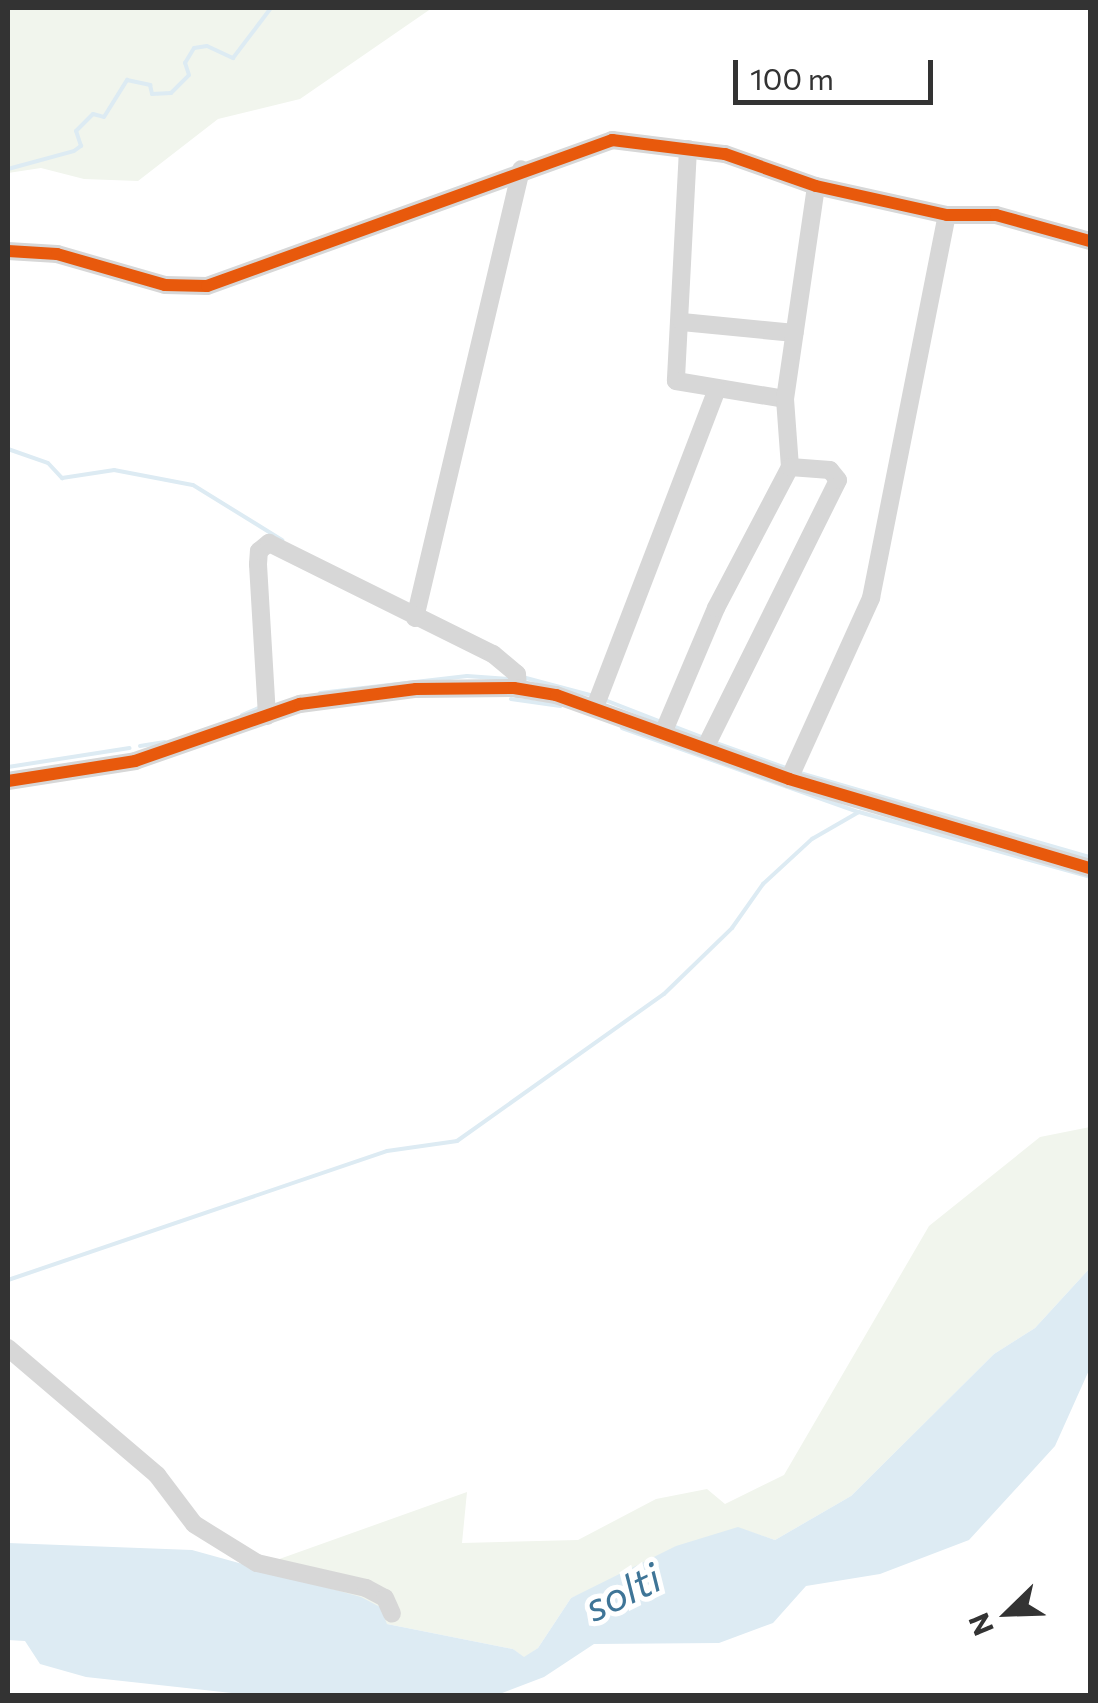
<!DOCTYPE html>
<html>
<head>
<meta charset="utf-8">
<style>
	body { margin:0 }
	#map { position:relative; width:1098px; height:1703px; overflow:hidden; background:#fff; font-family:Commissioner,sans-serif }
	div>[style] { position:absolute }
	.green>* { inset:0; background:#f1f5ed }
	.water>* { inset:0; background:#ddebf3 }
	.stream>* { height:4px; margin:-2px; padding:0 2px; transform-origin:2px; border-radius:2px; background:#ddebf3 }
	.minor>* { height:18px; margin:-9px; padding:0 9px; transform-origin:9px; border-radius:9px; background:#d7d7d7 }
	.cycleway>* { height:12px; margin:-6px; padding:0 6px; transform-origin:6px; border-radius:6px; background:#e8590c }
	span { translate:-50% -50%; white-space:nowrap; text-align:center; line-height:1.15; -webkit-text-stroke:10px #fff; paint-order:stroke }
	.water-label { font-size:40px; color:#3f7597; font-style:italic }
	.frame { position:absolute; inset:0; border:10px solid #333; pointer-events:none }
	.north { position:absolute; left:958px; top:1563px; width:100px; height:100px; -webkit-text-stroke:8px #fff; paint-order:stroke; rotate:247deg; font-size:28px; font-weight:700; line-height:40px; text-align:center; color:#333 }
	.north::after { content:''; display:block; margin:auto; width:35px; height:45px; background:#333; clip-path:polygon(50% 0,100% 100%,50% 72%,0 100%) }
	.scale { position:absolute; left:733px; top:60px; width:200px; height:45px; box-sizing:border-box; border:5px solid #333; border-top:0; padding-left:12px; font-size:30px; line-height:35px; white-space:nowrap; color:#333; -webkit-text-stroke:8px #fff; paint-order:stroke }
</style>
</head>
<body>
<div id="map">
	<div class="green">
		<i style="clip-path:polygon(8px 8px,432px 8px,300px 99px,218px 119px,138px 181px,84px 179px,41px 168px,8px 173px)"></i>
		<i style="clip-path:polygon(1090px 1127px,1090px 1268px,1035px 1328px,994px 1354px,851px 1496px,775px 1540px,738px 1528px,571px 1598px,538px 1648px,524px 1658px,513px 1649px,387px 1624px,257px 1567px,467px 1492px,462px 1543px,578px 1540px,656px 1499px,707px 1489px,725px 1504px,784px 1475px,929px 1226px,1040px 1137px)"></i>
	</div>
	<div class="water">
		<i style="clip-path:polygon(1090px 1268px,1090px 1368px,1055px 1446px,969px 1540px,880px 1574px,806px 1586px,773px 1623px,719px 1643px,594px 1644px,544px 1677px,497px 1695px,250px 1695px,86px 1677px,40px 1664px,25px 1641px,8px 1640px,8px 1543px,192px 1550px,361px 1597px,380px 1607px,387px 1624px,513px 1649px,524px 1657px,538px 1648px,571px 1598px,676px 1546px,738px 1527px,775px 1540px,851px 1496px,994px 1354px,1035px 1328px)"></i>
	</div>
	<div class="stream">
		<i style="left:8px;top:169px;width:68px;rotate:-15.3deg"></i>
		<i style="left:74px;top:151px;width:9px;rotate:-36deg"></i>
		<i style="left:81px;top:146px;width:16px;rotate:-108deg"></i>
		<i style="left:76px;top:131px;width:24px;rotate:-45deg"></i>
		<i style="left:93px;top:114px;width:11px;rotate:15deg"></i>
		<i style="left:104px;top:117px;width:44px;rotate:-58.1deg"></i>
		<i style="left:127px;top:80px;width:24px;rotate:12deg"></i>
		<i style="left:150px;top:85px;width:9px;rotate:77deg"></i>
		<i style="left:152px;top:94px;width:19px;rotate:-3deg"></i>
		<i style="left:171px;top:93px;width:25px;rotate:-45deg"></i>
		<i style="left:189px;top:75px;width:13px;rotate:-108deg"></i>
		<i style="left:185px;top:63px;width:17px;rotate:-59deg"></i>
		<i style="left:194px;top:48px;width:13px;rotate:-9deg"></i>
		<i style="left:207px;top:46px;width:29px;rotate:25deg"></i>
		<i style="left:233px;top:58px;width:63px;rotate:-52.8deg"></i>
		<i style="left:8px;top:449px;width:42px;rotate:19.3deg"></i>
		<i style="left:48px;top:463px;width:21px;rotate:47deg"></i>
		<i style="left:62px;top:478px;width:53px;rotate:-8.7deg"></i>
		<i style="left:114px;top:470px;width:80px;rotate:10.8deg"></i>
		<i style="left:193px;top:485px;width:105px;rotate:31.7deg"></i>
		<i style="left:526px;top:678px;width:70px;rotate:14.8deg"></i>
		<i style="left:320px;top:693px;width:148px;rotate:-6.6deg"></i>
		<i style="left:467px;top:676px;width:42px;rotate:4.1deg"></i>
		<i style="left:511px;top:699px;width:50px;rotate:8deg"></i>
		<i style="left:605px;top:700px;width:60px;rotate:21.4deg"></i>
		<i style="left:242px;top:715px;width:21px;rotate:-23deg"></i>
		<i style="left:673px;top:726px;width:30px;rotate:21deg"></i>
		<i style="left:622px;top:728px;width:251px;rotate:19.6deg"></i>
		<i style="left:713px;top:742px;width:81px;rotate:19.6deg"></i>
		<i style="left:140px;top:746px;width:25px;rotate:-9deg"></i>
		<i style="left:8px;top:767px;width:123px;rotate:-8.9deg"></i>
		<i style="left:800px;top:773px;width:302px;rotate:16.2deg"></i>
		<i style="left:8px;top:1280px;width:400px;rotate:-18.8deg"></i>
		<i style="left:387px;top:1151px;width:71px;rotate:-8.1deg"></i>
		<i style="left:457px;top:1141px;width:254px;rotate:-35.4deg"></i>
		<i style="left:664px;top:994px;width:95px;rotate:-44.1deg"></i>
		<i style="left:732px;top:928px;width:54px;rotate:-54.8deg"></i>
		<i style="left:763px;top:884px;width:67px;rotate:-42.6deg"></i>
		<i style="left:812px;top:839px;width:54px;rotate:-29.9deg"></i>
		<i style="left:859px;top:812px;width:240px;rotate:15.7deg"></i>
	</div>
	<div class="minor">
		<i style="left:688px;top:149px;width:232px;rotate:93deg"></i>
		<i style="left:676px;top:381px;width:110px;rotate:9.4deg"></i>
		<i style="left:8px;top:251px;width:49px;rotate:3.5deg"></i>
		<i style="left:57px;top:254px;width:112px;rotate:16deg"></i>
		<i style="left:165px;top:285px;width:42px;rotate:1.4deg"></i>
		<i style="left:207px;top:286px;width:431px;rotate:-19.8deg"></i>
		<i style="left:612px;top:140px;width:114px;rotate:7.1deg"></i>
		<i style="left:725px;top:154px;width:96px;rotate:19.4deg"></i>
		<i style="left:816px;top:186px;width:134px;rotate:12.5deg"></i>
		<i style="left:947px;top:215px;width:49px"></i>
		<i style="left:996px;top:215px;width:98px;rotate:15.5deg"></i>
		<i style="left:682px;top:322px;width:113px;rotate:5.6deg"></i>
		<i style="left:415px;top:618px;width:461px;rotate:-76.7deg"></i>
		<i style="left:595px;top:707px;width:340px;rotate:-69deg"></i>
		<i style="left:267px;top:716px;width:152px;rotate:-93.4deg"></i>
		<i style="left:258px;top:564px;width:13px;rotate:-86deg"></i>
		<i style="left:259px;top:551px;width:13px;rotate:-39deg"></i>
		<i style="left:269px;top:543px;width:250px;rotate:26.4deg"></i>
		<i style="left:493px;top:654px;width:31px;rotate:40deg"></i>
		<i style="left:517px;top:674px;width:15px;rotate:86deg"></i>
		<i style="left:663px;top:733px;width:136px;rotate:-67deg"></i>
		<i style="left:716px;top:608px;width:159px;rotate:-62.3deg"></i>
		<i style="left:790px;top:467px;width:68px;rotate:-94.2deg"></i>
		<i style="left:785px;top:399px;width:215px;rotate:-81.7deg"></i>
		<i style="left:705px;top:748px;width:299px;rotate:-63.6deg"></i>
		<i style="left:838px;top:480px;width:13px;rotate:-129deg"></i>
		<i style="left:830px;top:470px;width:40px;rotate:-175.7deg"></i>
		<i style="left:789px;top:779px;width:199px;rotate:-65.6deg"></i>
		<i style="left:871px;top:598px;width:390px;rotate:-78.8deg"></i>
		<i style="left:8px;top:781px;width:129px;rotate:-8.9deg"></i>
		<i style="left:135px;top:761px;width:175px;rotate:-19.1deg"></i>
		<i style="left:300px;top:704px;width:117px;rotate:-7.4deg"></i>
		<i style="left:416px;top:689px;width:98px;rotate:-0.6deg"></i>
		<i style="left:514px;top:688px;width:43px;rotate:9.5deg"></i>
		<i style="left:556px;top:695px;width:248px;rotate:19.8deg"></i>
		<i style="left:789px;top:779px;width:314px;rotate:16.5deg"></i>
		<i style="left:8px;top:1348px;width:196px;rotate:40.4deg"></i>
		<i style="left:157px;top:1475px;width:61px;rotate:52.9deg"></i>
		<i style="left:194px;top:1524px;width:74px;rotate:31.8deg"></i>
		<i style="left:257px;top:1563px;width:112px;rotate:12.9deg"></i>
		<i style="left:366px;top:1588px;width:21px;rotate:28deg"></i>
		<i style="left:385px;top:1598px;width:17px;rotate:66deg"></i>
	</div>
	<div class="cycleway">
		<i style="left:8px;top:251px;width:49px;rotate:3.5deg"></i>
		<i style="left:57px;top:254px;width:112px;rotate:16deg"></i>
		<i style="left:165px;top:285px;width:42px;rotate:1.4deg"></i>
		<i style="left:207px;top:286px;width:431px;rotate:-19.8deg"></i>
		<i style="left:612px;top:140px;width:114px;rotate:7.1deg"></i>
		<i style="left:725px;top:154px;width:96px;rotate:19.4deg"></i>
		<i style="left:816px;top:186px;width:134px;rotate:12.5deg"></i>
		<i style="left:947px;top:215px;width:49px"></i>
		<i style="left:996px;top:215px;width:98px;rotate:15.5deg"></i>
		<i style="left:8px;top:781px;width:129px;rotate:-8.9deg"></i>
		<i style="left:135px;top:761px;width:175px;rotate:-19.1deg"></i>
		<i style="left:300px;top:704px;width:117px;rotate:-7.4deg"></i>
		<i style="left:416px;top:689px;width:98px;rotate:-0.6deg"></i>
		<i style="left:514px;top:688px;width:43px;rotate:9.5deg"></i>
		<i style="left:556px;top:695px;width:248px;rotate:19.8deg"></i>
		<i style="left:789px;top:779px;width:314px;rotate:16.5deg"></i>
	</div>
	<div class="water-label">
		<span style="left:622px;top:1591px;rotate:-26deg">solti</span>
	</div>
	<div class="frame"></div>
	<div class="north">N</div>
	<div class="scale">100 m</div>
</div>
</body>
</html>
